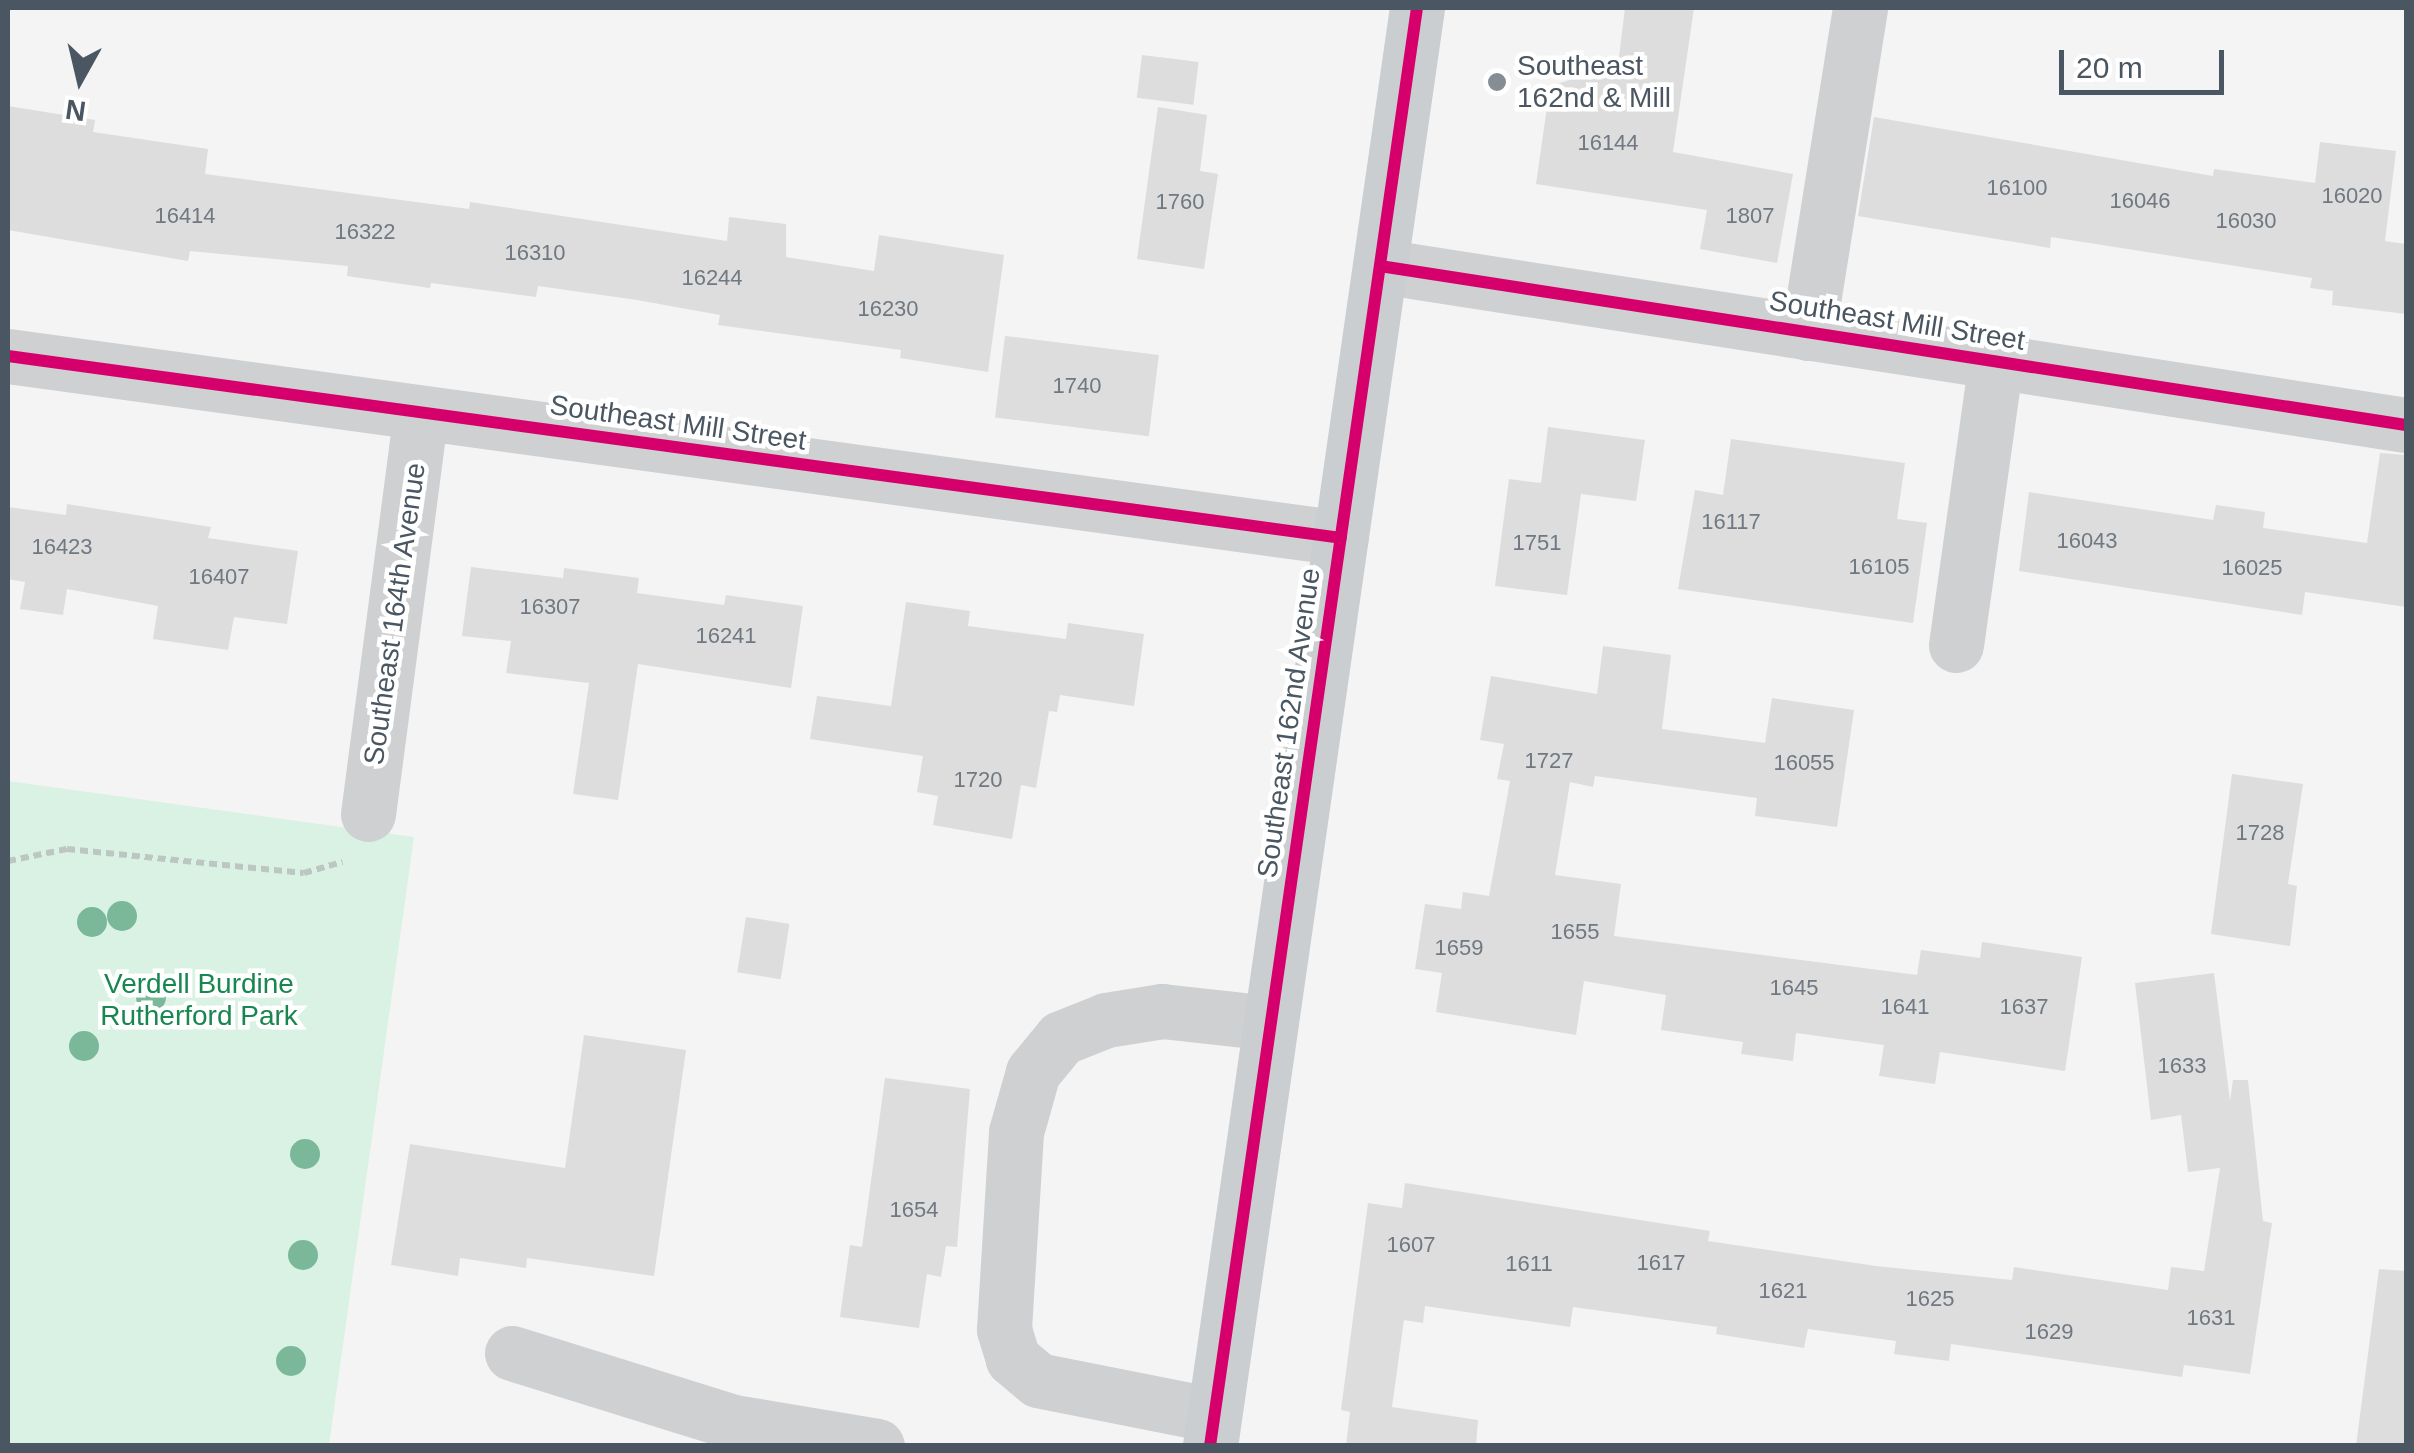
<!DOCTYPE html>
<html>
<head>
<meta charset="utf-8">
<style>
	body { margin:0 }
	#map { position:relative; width:2414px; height:1453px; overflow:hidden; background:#f4f4f4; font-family:Helvetica,sans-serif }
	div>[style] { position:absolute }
	.green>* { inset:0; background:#d9f2e3 }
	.building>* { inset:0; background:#ddddde; transform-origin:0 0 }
	.path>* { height:6px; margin-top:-3px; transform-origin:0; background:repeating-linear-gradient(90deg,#bcc7c4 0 8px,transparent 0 13px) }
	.minor>* { height:55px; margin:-27.5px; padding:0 27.5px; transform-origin:27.5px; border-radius:27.5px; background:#ced0d2 }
	.major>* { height:55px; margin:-27.5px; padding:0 27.5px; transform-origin:27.5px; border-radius:27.5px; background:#caced1 }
	.cycleway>* { height:12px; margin:-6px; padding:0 6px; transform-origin:6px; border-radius:6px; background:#d6006c }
	.trees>* { width:30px; height:30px; margin:-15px; border-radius:50%; background:#7ab899 }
	.dots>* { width:28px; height:28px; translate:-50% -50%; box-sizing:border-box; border:5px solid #fff; border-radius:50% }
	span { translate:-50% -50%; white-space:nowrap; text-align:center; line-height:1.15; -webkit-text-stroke:9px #fff; paint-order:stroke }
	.number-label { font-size:22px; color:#707881 }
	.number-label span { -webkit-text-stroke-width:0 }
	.poi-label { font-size:28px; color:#4a5661 }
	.left { translate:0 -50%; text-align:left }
	.street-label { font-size:28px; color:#4a5661 }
	.park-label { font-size:28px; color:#17864f }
	.frame { position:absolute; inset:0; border:10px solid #4a5661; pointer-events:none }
	.north { position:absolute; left:30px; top:30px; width:100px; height:100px; -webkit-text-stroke:8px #fff; paint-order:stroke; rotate:188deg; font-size:28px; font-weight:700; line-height:40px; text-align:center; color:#4a5661 }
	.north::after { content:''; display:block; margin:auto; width:35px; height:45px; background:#4a5661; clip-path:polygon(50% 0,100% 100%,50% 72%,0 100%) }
	.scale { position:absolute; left:2059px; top:50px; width:165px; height:45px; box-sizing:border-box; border:5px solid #4a5661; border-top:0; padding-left:12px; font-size:30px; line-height:35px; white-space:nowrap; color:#4a5661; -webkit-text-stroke:8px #fff; paint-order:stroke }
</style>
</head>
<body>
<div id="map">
	<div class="green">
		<i style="clip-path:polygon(8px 781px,414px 837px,329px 1445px,8px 1446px)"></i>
	</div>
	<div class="building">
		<i style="clip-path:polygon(1625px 8px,1694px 8px,1673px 152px,1793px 174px,1777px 263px,1700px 249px,1707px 210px,1536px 184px,1550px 86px,1618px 65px)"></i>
		<i style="left:1142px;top:55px;width:57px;height:43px;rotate:7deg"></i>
		<i style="clip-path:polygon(8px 106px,95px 120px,93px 132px,208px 149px,205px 174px,469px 209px,470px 202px,727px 241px,729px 217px,786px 224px,786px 257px,874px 271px,879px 235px,1004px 255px,988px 372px,900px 358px,901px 350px,718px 325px,720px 315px,637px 300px,538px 286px,536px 297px,431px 283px,430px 288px,347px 276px,348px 266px,190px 251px,188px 261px,8px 230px)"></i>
		<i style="clip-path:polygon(1158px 107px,1207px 115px,1200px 171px,1218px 174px,1204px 269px,1137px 259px)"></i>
		<i style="clip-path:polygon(1874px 117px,2213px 176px,2214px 169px,2315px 183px,2320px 142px,2396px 151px,2385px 241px,2406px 244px,2406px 314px,2332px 305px,2333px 291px,2310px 288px,2312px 278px,2051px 237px,2050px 248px,1858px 216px)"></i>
		<i style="left:1005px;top:336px;width:155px;height:82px;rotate:7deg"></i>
		<i style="clip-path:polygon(1548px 427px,1645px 440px,1636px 501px,1581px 494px,1567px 595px,1495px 586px,1509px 479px,1541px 483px)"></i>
		<i style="clip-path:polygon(1731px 439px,1905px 463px,1897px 519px,1927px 523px,1913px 623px,1678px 589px,1695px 490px,1723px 495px)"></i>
		<i style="clip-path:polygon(2380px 453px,2406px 455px,2406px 607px,2305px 592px,2302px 615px,2019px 571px,2029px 492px,2213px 520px,2216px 505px,2265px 512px,2263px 528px,2367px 543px)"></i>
		<i style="clip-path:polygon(67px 504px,211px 527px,208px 538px,298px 551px,287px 624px,234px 617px,228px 650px,153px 639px,158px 606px,67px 589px,63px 615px,20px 609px,25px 582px,8px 579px,8px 507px,66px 515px)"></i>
		<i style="clip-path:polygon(471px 567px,563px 578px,564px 568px,639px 578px,637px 593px,724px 605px,726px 595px,803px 606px,791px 688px,638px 664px,618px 800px,573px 794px,589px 683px,506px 673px,511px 641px,462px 636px)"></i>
		<i style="clip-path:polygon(906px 602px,970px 611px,968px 626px,1066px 639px,1068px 623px,1144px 634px,1134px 706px,1060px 695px,1057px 712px,1049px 711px,1036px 788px,1021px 785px,1012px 839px,933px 825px,938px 796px,917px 792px,923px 756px,810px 739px,817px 696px,891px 706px)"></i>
		<i style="clip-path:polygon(1603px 646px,1671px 655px,1662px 729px,1765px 743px,1772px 698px,1854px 710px,1837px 827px,1755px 816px,1757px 798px,1595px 776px,1593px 787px,1570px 782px,1555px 875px,1621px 884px,1614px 936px,1917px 975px,1921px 950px,1980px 958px,1982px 942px,2082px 957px,2065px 1071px,1940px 1052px,1935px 1084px,1879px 1076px,1884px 1045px,1796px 1033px,1793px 1061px,1741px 1054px,1743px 1042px,1661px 1030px,1666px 995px,1584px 981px,1576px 1035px,1436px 1012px,1442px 973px,1415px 969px,1425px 904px,1461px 909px,1463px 892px,1489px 896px,1510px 781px,1497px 779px,1504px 744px,1480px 740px,1491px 676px,1597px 694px)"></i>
		<i style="clip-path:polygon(2232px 774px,2303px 784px,2288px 884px,2297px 886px,2290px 946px,2211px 934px)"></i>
		<i style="left:746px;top:917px;width:44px;height:56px;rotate:9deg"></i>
		<i style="clip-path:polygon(2214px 973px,2230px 1101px,2233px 1080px,2248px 1080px,2263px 1221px,2272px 1223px,2250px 1374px,2184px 1365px,2182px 1377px,1951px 1344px,1949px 1361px,1894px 1354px,1896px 1341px,1808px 1329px,1804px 1348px,1716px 1334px,1717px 1327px,1573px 1307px,1570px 1327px,1425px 1306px,1423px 1323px,1404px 1320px,1392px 1407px,1478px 1420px,1476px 1446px,1346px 1446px,1350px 1412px,1341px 1410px,1368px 1203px,1402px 1208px,1405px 1183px,1710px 1231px,1708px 1241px,1876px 1266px,2012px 1280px,2014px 1267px,2168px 1290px,2171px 1267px,2204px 1271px,2220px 1168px,2188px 1172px,2181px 1115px,2151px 1120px,2135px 983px)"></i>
		<i style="clip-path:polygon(584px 1035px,686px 1050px,654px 1276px,527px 1258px,526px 1268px,460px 1258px,458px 1276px,391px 1265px,410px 1144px,565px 1168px)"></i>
		<i style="clip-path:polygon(885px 1078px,970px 1089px,957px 1247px,946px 1246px,941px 1277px,927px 1274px,919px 1328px,840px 1317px,850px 1245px,862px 1247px)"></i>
		<i style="clip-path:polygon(2379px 1269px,2406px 1271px,2406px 1446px,2356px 1446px)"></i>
	</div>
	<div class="path">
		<i style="left:8px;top:861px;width:60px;rotate:-11.5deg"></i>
		<i style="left:67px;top:849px;width:238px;rotate:5.8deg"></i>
		<i style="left:304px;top:873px;width:40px;rotate:-16deg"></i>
	</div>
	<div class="minor">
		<i style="left:1380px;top:266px;width:1038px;rotate:8.81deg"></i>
		<i style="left:1808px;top:333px;width:329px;rotate:-80.9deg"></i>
		<i style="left:8px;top:356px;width:1345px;rotate:7.77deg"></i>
		<i style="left:1956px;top:645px;width:287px;rotate:-82deg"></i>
		<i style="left:368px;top:814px;width:403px;rotate:-82.5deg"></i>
		<i style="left:512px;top:1353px;width:232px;rotate:17.3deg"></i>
		<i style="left:734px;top:1422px;width:145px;rotate:9.5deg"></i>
		<i style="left:1214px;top:1415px;width:179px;rotate:-168.8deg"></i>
		<i style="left:1038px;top:1380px;width:33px;rotate:-140deg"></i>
		<i style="left:1013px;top:1359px;width:31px;rotate:-107deg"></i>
		<i style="left:1004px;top:1329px;width:197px;rotate:-86.5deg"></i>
		<i style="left:1016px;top:1132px;width:62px;rotate:-74.2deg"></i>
		<i style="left:1033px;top:1072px;width:44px;rotate:-50.5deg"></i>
		<i style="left:1061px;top:1038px;width:48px;rotate:-21.8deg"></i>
		<i style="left:1106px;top:1020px;width:57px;rotate:-9.1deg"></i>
		<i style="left:1162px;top:1011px;width:109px;rotate:6.3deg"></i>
	</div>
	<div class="major">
		<i style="left:1210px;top:1446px;width:1453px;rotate:-81.81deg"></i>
	</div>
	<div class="cycleway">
		<i style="left:1380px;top:266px;width:1038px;rotate:8.81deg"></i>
		<i style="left:8px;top:356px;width:1345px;rotate:7.77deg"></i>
		<i style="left:1210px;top:1446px;width:1453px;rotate:-81.81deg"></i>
	</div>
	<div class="trees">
		<i style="left:122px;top:916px"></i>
		<i style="left:92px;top:922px"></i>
		<i style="left:151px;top:997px"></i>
		<i style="left:84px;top:1046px"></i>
		<i style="left:305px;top:1154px"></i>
		<i style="left:303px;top:1255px"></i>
		<i style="left:291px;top:1361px"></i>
	</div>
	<div class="dots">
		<i style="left:1497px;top:82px;background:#868d94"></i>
	</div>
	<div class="number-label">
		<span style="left:1608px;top:143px">16144</span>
		<span style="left:2017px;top:188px">16100</span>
		<span style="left:2352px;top:196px">16020</span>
		<span style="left:2140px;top:201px">16046</span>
		<span style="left:1180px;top:202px">1760</span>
		<span style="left:185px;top:216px">16414</span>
		<span style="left:1750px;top:216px">1807</span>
		<span style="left:2246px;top:221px">16030</span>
		<span style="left:365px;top:232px">16322</span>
		<span style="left:535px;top:253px">16310</span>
		<span style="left:712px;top:278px">16244</span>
		<span style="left:888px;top:309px">16230</span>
		<span style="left:1077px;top:386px">1740</span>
		<span style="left:1731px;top:522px">16117</span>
		<span style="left:2087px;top:541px">16043</span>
		<span style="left:1537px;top:543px">1751</span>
		<span style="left:62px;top:547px">16423</span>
		<span style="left:1879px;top:567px">16105</span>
		<span style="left:2252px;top:568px">16025</span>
		<span style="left:219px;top:577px">16407</span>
		<span style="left:550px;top:607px">16307</span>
		<span style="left:726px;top:636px">16241</span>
		<span style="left:1549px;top:761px">1727</span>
		<span style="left:1804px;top:763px">16055</span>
		<span style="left:978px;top:780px">1720</span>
		<span style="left:2260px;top:833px">1728</span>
		<span style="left:1575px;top:932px">1655</span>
		<span style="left:1459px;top:948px">1659</span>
		<span style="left:1794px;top:988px">1645</span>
		<span style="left:1905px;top:1007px">1641</span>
		<span style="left:2024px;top:1007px">1637</span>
		<span style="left:2182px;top:1066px">1633</span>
		<span style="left:914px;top:1210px">1654</span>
		<span style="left:1411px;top:1245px">1607</span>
		<span style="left:1661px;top:1263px">1617</span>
		<span style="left:1529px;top:1264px">1611</span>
		<span style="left:1783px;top:1291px">1621</span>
		<span style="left:1930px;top:1299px">1625</span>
		<span style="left:2211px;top:1318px">1631</span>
		<span style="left:2049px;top:1332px">1629</span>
	</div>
	<div class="poi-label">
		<span class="left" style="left:1517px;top:82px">Southeast<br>162nd &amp; Mill</span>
	</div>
	<div class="street-label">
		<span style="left:1897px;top:321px;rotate:9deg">Southeast Mill Street</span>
		<span style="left:678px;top:423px;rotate:8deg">Southeast Mill Street</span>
		<span style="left:395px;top:614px;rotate:-82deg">Southeast 164th Avenue</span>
		<span style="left:1289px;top:723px;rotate:-82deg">Southeast 162nd Avenue</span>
	</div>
	<div class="park-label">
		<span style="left:199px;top:1000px">Verdell Burdine<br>Rutherford Park</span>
	</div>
	<div class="frame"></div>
	<div class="north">N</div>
	<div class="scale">20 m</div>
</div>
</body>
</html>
